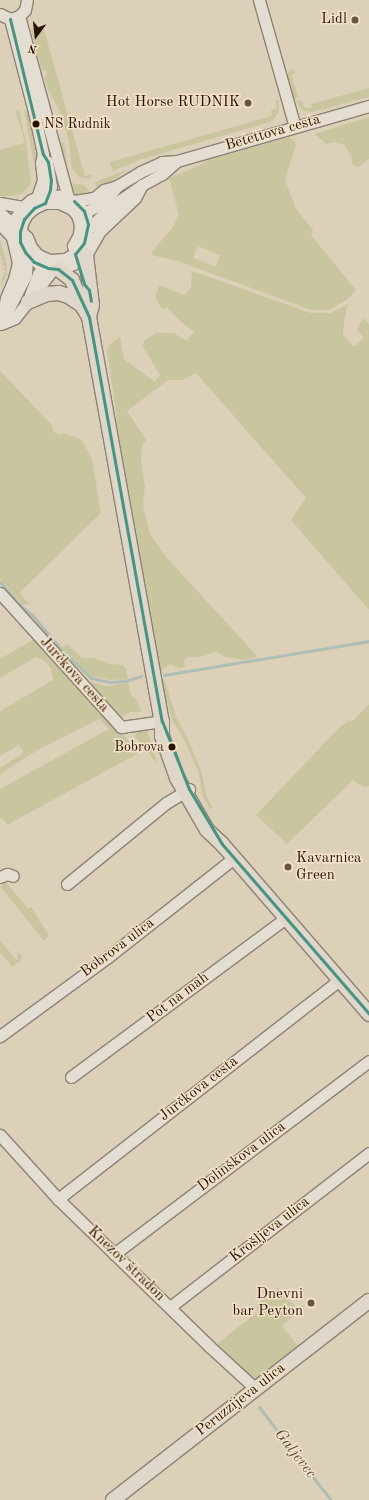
<!DOCTYPE html>
<html>
<head>
<meta charset="utf-8">
<style>
	body { margin:0 }
	#map { position:relative; width:369px; height:1500px; overflow:hidden; background:#ddd0b9; font-family:"Old Standard TT",serif }
	div>[style] { position:absolute }
	.green>* { inset:0; background:#c8c59f }
	.stream>* { height:3px; margin:-1.5px; padding:0 1.5px; transform-origin:1.5px; border-radius:1.5px; background:#aebeb3 }
	.roads { filter:drop-shadow(1px 0 #8c8274) drop-shadow(-1px 0 #8c8274) drop-shadow(0 1px #8c8274) drop-shadow(0 -1px #8c8274) }
	.minor>* { height:11px; margin:-5.5px; padding:0 5.5px; transform-origin:5.5px; border-radius:5.5px; background:#e4ddd2 }
	.major>* { height:14px; margin:-7px; padding:0 7px; transform-origin:7px; border-radius:7px; background:#dfd7ca }
	.bus-1>* { height:3px; margin:-1.5px; padding:0 1.5px; transform-origin:1.5px; border-radius:1.5px; background:#489483 }
	.dots>* { width:11px; height:11px; translate:-50% -50%; box-sizing:border-box; border:2px solid #f3e2c8; border-radius:50% }
	span { translate:-50% -50%; white-space:nowrap; text-align:center; line-height:1.15; -webkit-text-stroke:3px #f3e2c8; paint-order:stroke }
	.bus-label { font-size:14px; color:#271205 }
	.left { translate:0 -50%; text-align:left }
	.right { translate:-100% -50%; text-align:right }
	.poi-label { font-size:15px; color:#271205 }
	.street-label { font-size:15px; color:#271205 }
	.water-label { font-size:16px; color:#4f4b41; font-style:italic }
	.north { position:absolute; left:16px; top:16px; width:40px; height:40px; -webkit-text-stroke:3px #f3e2c8; paint-order:stroke; rotate:195deg; font-size:11px; font-weight:700; line-height:16px; text-align:center; color:#271205 }
	.north::after { content:''; display:block; margin:auto; width:14px; height:18px; background:#271205; clip-path:polygon(50% 0,100% 100%,50% 72%,0 100%) }
</style>
</head>
<body>
<div id="map">
	<div class="green">
		<i style="clip-path:polygon(43px 26px,85px 176px,92px 174px,90px 179px,79px 177px,72px 169px,69px 142px,62px 116px,48px 89px,44px 76px,47px 75px,46px 70px,42px 71px,31px 29px)"></i>
		<i style="clip-path:polygon(293px 69px,296px 72px,291px 74px,298px 97px,295px 100px,293px 97px,287px 75px,289px 71px)"></i>
		<i style="clip-path:polygon(369px 88px,369px 97px,312px 112px,303px 111px,296px 102px,299px 100px,299px 101px,302px 101px,304px 107px,307px 108px,312px 107px,311px 104px)"></i>
		<i style="clip-path:polygon(279px 100px,279px 112px,273px 121px,139px 160px,113px 171px,110px 162px,272px 116px,271px 110px,277px 108px,275px 101px)"></i>
		<i style="clip-path:polygon(24px 109px,28px 113px,40px 175px,36px 174px)"></i>
		<i style="clip-path:polygon(19px 110px,26px 143px,31px 183px,23px 193px,14px 196px,0 196px,0 150px,25px 143px,16px 112px)"></i>
		<i style="clip-path:polygon(369px 117px,369px 159px,359px 167px,353px 165px,352px 159px,345px 145px,333px 142px,327px 144px,314px 134px)"></i>
		<i style="clip-path:polygon(evenodd,289px 137px,295px 142px,296px 145px,285px 180px,296px 209px,313px 230px,311px 235px,356px 290px,348px 299px,329px 310px,311px 310px,178px 261px,151px 255px,155px 248px,172px 228px,179px 215px,169px 178px,198px 166px,208px 160px,289px 137px,198px 246px,220px 255px,216px 267px,193px 258px,198px 246px)"></i>
		<i style="clip-path:polygon(64px 142px,68px 174px,64px 175px,61px 143px)"></i>
		<i style="clip-path:polygon(129px 169px,99px 190px,95px 183px,95px 182px)"></i>
		<i style="clip-path:polygon(66px 183px,84px 185px,93px 195px,78px 196px,71px 191px)"></i>
		<i style="clip-path:polygon(0 239px,7px 266px,7px 273px,1px 288px,1px 281px,6px 271px,3px 269px,5px 266px,2px 265px,4px 261px,1px 260px,2px 257px,0 255px)"></i>
		<i style="clip-path:polygon(192px 271px,311px 313px,331px 313px,348px 304px,344px 320px,343px 335px,354px 347px,364px 338px,357px 330px,363px 318px,369px 324px,369px 610px,291px 520px,306px 498px,196px 373px,182px 380px,168px 380px,127px 411px,146px 440px,142px 446px,141px 461px,145px 487px,143px 504px,150px 534px,166px 557px,258px 657px,243px 660px,226px 657px,216px 652px,198px 657px,189px 657px,184px 660px,185px 667px,179px 668px,170px 664px,164px 668px,160px 674px,115px 420px,117px 419px,107px 350px,111px 343px,120px 337px,124px 359px,155px 382px,160px 375px,142px 345px,145px 340px,156px 333px,174px 333px,186px 341px,194px 332px,178px 319px,167px 307px,163px 310px,155px 298px,159px 285px,184px 295px,191px 288px)"></i>
		<i style="clip-path:polygon(0 371px,52px 425px,53px 432px,61px 435px,63px 433px,81px 439px,92px 459px,101px 513px,20px 592px,25px 600px,31px 603px,23px 605px,0 579px)"></i>
		<i style="clip-path:polygon(36px 638px,136px 749px,137px 754px,7px 825px,5px 821px,0 818px,0 789px,109px 729px,99px 719px,38px 750px,0 774px,0 768px,22px 754px,23px 751px,19px 745px,0 756px,0 711px,53px 680px,51px 669px,46px 662px,36px 657px,0 678px,0 659px)"></i>
		<i style="clip-path:polygon(67px 644px,82px 658px,93px 658px,110px 664px,123px 665px,126px 668px,128px 679px,110px 680px,91px 676px,62px 648px)"></i>
		<i style="clip-path:polygon(160px 680px,164px 680px,166px 684px,176px 717px,187px 737px,202px 773px,206px 795px,212px 807px,210px 809px,203px 796px,199px 774px,185px 741px,173px 722px,166px 698px,164px 698px)"></i>
		<i style="clip-path:polygon(90px 682px,108px 686px,128px 683px,130px 693px,137px 701px,142px 712px,130px 712px,121px 718px,114px 714px,87px 684px)"></i>
		<i style="clip-path:polygon(369px 704px,369px 786px,364px 787px,353px 780px,287px 844px,256px 815px,337px 730px,348px 721px,353px 721px)"></i>
		<i style="clip-path:polygon(147px 730px,157px 761px,155px 761px,135px 737px,135px 732px)"></i>
		<i style="clip-path:polygon(6px 882px,28px 909px,31px 907px,49px 935px,44px 941px,0 886px)"></i>
		<i style="clip-path:polygon(0 940px,17px 961px,18px 952px,22px 956px,21px 960px,12px 967px,0 952px)"></i>
		<i style="clip-path:polygon(279px 1288px,300px 1311px,282px 1326px,299px 1347px,257px 1378px,254px 1379px,217px 1346px,218px 1343px,259px 1311px,256px 1305px)"></i>
		<i style="clip-path:polygon(272px 1382px,274px 1385px,193px 1448px,191px 1446px)"></i>
	</div>
	<div class="stream">
		<i style="left:0;top:582px;width:32px;rotate:49deg"></i>
		<i style="left:21px;top:606px;width:14px;rotate:39deg"></i>
		<i style="left:32px;top:615px;width:46px;rotate:49.4deg"></i>
		<i style="left:62px;top:650px;width:40px;rotate:44deg"></i>
		<i style="left:91px;top:678px;width:19px;rotate:12deg"></i>
		<i style="left:110px;top:682px;width:15px;rotate:-4deg"></i>
		<i style="left:125px;top:681px;width:17px;rotate:-17deg"></i>
		<i style="left:164px;top:675px;width:208px;rotate:-9.4deg"></i>
		<i style="left:259px;top:1407px;width:118px;rotate:52.3deg"></i>
	</div>
	<div class="roads">
		<div class="minor">
			<i style="left:259px;top:0;width:132px;rotate:74.2deg"></i>
			<i style="left:0;top:14px;width:11px;rotate:27deg"></i>
			<i style="left:10px;top:19px;width:9px;rotate:-18deg"></i>
			<i style="left:19px;top:16px;width:8px;rotate:-45deg"></i>
			<i style="left:25px;top:10px;width:10px;rotate:-79deg"></i>
			<i style="left:19px;top:16px;width:188px;rotate:74.9deg"></i>
			<i style="left:10px;top:19px;width:96px;rotate:75.5deg"></i>
			<i style="left:34px;top:112px;width:43px;rotate:77.9deg"></i>
			<i style="left:43px;top:154px;width:9px;rotate:103deg"></i>
			<i style="left:41px;top:163px;width:17px;rotate:83deg"></i>
			<i style="left:43px;top:180px;width:18px;rotate:109deg"></i>
			<i style="left:46px;top:200px;width:15px;rotate:-70deg"></i>
			<i style="left:51px;top:186px;width:25px;rotate:-99deg"></i>
			<i style="left:74px;top:201px;width:20px;rotate:-9deg"></i>
			<i style="left:94px;top:198px;width:13px;rotate:-39deg"></i>
			<i style="left:104px;top:190px;width:14px;rotate:-17deg"></i>
			<i style="left:117px;top:186px;width:27px;rotate:-31deg"></i>
			<i style="left:140px;top:172px;width:24px;rotate:-24deg"></i>
			<i style="left:162px;top:162px;width:15px;rotate:-4deg"></i>
			<i style="left:177px;top:161px;width:200px;rotate:-16deg"></i>
			<i style="left:0;top:203px;width:23px;rotate:10deg"></i>
			<i style="left:77px;top:212px;width:11px;rotate:-5deg"></i>
			<i style="left:88px;top:211px;width:8px;rotate:-30deg"></i>
			<i style="left:95px;top:207px;width:16px;rotate:-35deg"></i>
			<i style="left:108px;top:198px;width:15px;rotate:-53deg"></i>
			<i style="left:0;top:213px;width:9px;rotate:41deg"></i>
			<i style="left:7px;top:219px;width:8px;rotate:40deg"></i>
			<i style="left:13px;top:224px;width:10px;rotate:45deg"></i>
			<i style="left:20px;top:231px;width:9px;rotate:41deg"></i>
			<i style="left:27px;top:237px;width:11px;rotate:68deg"></i>
			<i style="left:31px;top:247px;width:11px;rotate:49deg"></i>
			<i style="left:38px;top:255px;width:12px;rotate:24deg"></i>
			<i style="left:49px;top:260px;width:16px;rotate:-4deg"></i>
			<i style="left:65px;top:259px;width:16px;rotate:-30deg"></i>
			<i style="left:79px;top:251px;width:14px;rotate:-60deg"></i>
			<i style="left:86px;top:239px;width:15px;rotate:-82deg"></i>
			<i style="left:88px;top:224px;width:8px;rotate:-104deg"></i>
			<i style="left:86px;top:216px;width:13px;rotate:-122deg"></i>
			<i style="left:79px;top:205px;width:6px;rotate:-141deg"></i>
			<i style="left:74px;top:201px;width:13px;rotate:-157deg"></i>
			<i style="left:62px;top:196px;width:19px;rotate:-177deg"></i>
			<i style="left:43px;top:195px;width:13px;rotate:157deg"></i>
			<i style="left:31px;top:200px;width:11px;rotate:139deg"></i>
			<i style="left:23px;top:207px;width:12px;rotate:125deg"></i>
			<i style="left:16px;top:217px;width:8px;rotate:113deg"></i>
			<i style="left:13px;top:224px;width:7px;rotate:98deg"></i>
			<i style="left:12px;top:231px;width:6px;rotate:90deg"></i>
			<i style="left:12px;top:237px;width:27px;rotate:77deg"></i>
			<i style="left:18px;top:263px;width:16px;rotate:104deg"></i>
			<i style="left:14px;top:279px;width:21px;rotate:113deg"></i>
			<i style="left:6px;top:298px;width:26px;rotate:101deg"></i>
			<i style="left:0;top:224px;width:18px;rotate:47deg"></i>
			<i style="left:88px;top:229px;width:33px;rotate:-44deg"></i>
			<i style="left:112px;top:206px;width:37px;rotate:-35deg"></i>
			<i style="left:142px;top:185px;width:23px;rotate:-29deg"></i>
			<i style="left:162px;top:174px;width:20px;rotate:-41deg"></i>
			<i style="left:77px;top:259px;width:14px;rotate:-107deg"></i>
			<i style="left:73px;top:246px;width:13px;rotate:-63deg"></i>
			<i style="left:79px;top:234px;width:9px;rotate:-84deg"></i>
			<i style="left:80px;top:225px;width:10px;rotate:-107deg"></i>
			<i style="left:77px;top:215px;width:8px;rotate:-130deg"></i>
			<i style="left:72px;top:209px;width:14px;rotate:-155deg"></i>
			<i style="left:59px;top:203px;width:14px;rotate:180deg"></i>
			<i style="left:45px;top:203px;width:12px;rotate:156deg"></i>
			<i style="left:34px;top:208px;width:9px;rotate:139deg"></i>
			<i style="left:27px;top:214px;width:10px;rotate:119deg"></i>
			<i style="left:22px;top:223px;width:13px;rotate:99deg"></i>
			<i style="left:20px;top:236px;width:17px;rotate:73deg"></i>
			<i style="left:25px;top:252px;width:18px;rotate:41deg"></i>
			<i style="left:39px;top:264px;width:15px;rotate:20deg"></i>
			<i style="left:53px;top:269px;width:10px;rotate:-6deg"></i>
			<i style="left:63px;top:268px;width:11px;rotate:-22deg"></i>
			<i style="left:73px;top:264px;width:16px;rotate:-35deg"></i>
			<i style="left:86px;top:255px;width:28px;rotate:-60deg"></i>
			<i style="left:100px;top:231px;width:48px;rotate:-43.3deg"></i>
			<i style="left:135px;top:198px;width:15px;rotate:-62deg"></i>
			<i style="left:30px;top:295px;width:22px;rotate:-69deg"></i>
			<i style="left:38px;top:274px;width:16px;rotate:-52deg"></i>
			<i style="left:6px;top:314px;width:44px;rotate:-62.9deg"></i>
			<i style="left:26px;top:275px;width:19px;rotate:-87deg"></i>
			<i style="left:1px;top:324px;width:15px;rotate:-23deg"></i>
			<i style="left:15px;top:318px;width:62px;rotate:-52.2deg"></i>
			<i style="left:0;top:593px;width:181px;rotate:47.9deg"></i>
			<i style="left:121px;top:727px;width:41px;rotate:-8.3deg"></i>
			<i style="left:0;top:877px;width:8px;rotate:-23deg"></i>
			<i style="left:7px;top:874px;width:6px;rotate:18deg"></i>
			<i style="left:67px;top:884px;width:128px;rotate:-39.3deg"></i>
			<i style="left:166px;top:803px;width:27px;rotate:-31deg"></i>
			<i style="left:0;top:1036px;width:134px;rotate:-36.2deg"></i>
			<i style="left:108px;top:957px;width:160px;rotate:-38.2deg"></i>
			<i style="left:71px;top:1077px;width:267px;rotate:-36.5deg"></i>
			<i style="left:0;top:1135px;width:86px;rotate:47.8deg"></i>
			<i style="left:58px;top:1199px;width:211px;rotate:44.2deg"></i>
			<i style="left:209px;top:1346px;width:64px;rotate:42.5deg"></i>
			<i style="left:58px;top:1199px;width:356px;rotate:-37.9deg"></i>
			<i style="left:114px;top:1254px;width:320px;rotate:-37.1deg"></i>
			<i style="left:170px;top:1307px;width:252px;rotate:-37.7deg"></i>
		</div>
		<div class="major">
			<i style="left:86px;top:255px;width:50px;rotate:83.2deg"></i>
			<i style="left:92px;top:305px;width:12px;rotate:104deg"></i>
			<i style="left:58px;top:269px;width:18px;rotate:38deg"></i>
			<i style="left:72px;top:280px;width:29px;rotate:68deg"></i>
			<i style="left:83px;top:307px;width:12px;rotate:59deg"></i>
			<i style="left:89px;top:317px;width:411px;rotate:79.8deg"></i>
			<i style="left:162px;top:721px;width:15px;rotate:90deg"></i>
			<i style="left:162px;top:736px;width:45px;rotate:70.3deg"></i>
			<i style="left:177px;top:778px;width:60px;rotate:60deg"></i>
			<i style="left:207px;top:830px;width:21px;rotate:43deg"></i>
			<i style="left:222px;top:844px;width:225px;rotate:49.1deg"></i>
			<i style="left:28px;top:302px;width:21px;rotate:-23deg"></i>
			<i style="left:47px;top:294px;width:12px;rotate:-5deg"></i>
			<i style="left:59px;top:293px;width:9px;rotate:18deg"></i>
			<i style="left:68px;top:296px;width:17px;rotate:33deg"></i>
			<i style="left:113px;top:1500px;width:324px;rotate:-37.9deg"></i>
		</div>
	</div>
	<div class="bus-1">
		<i style="left:10px;top:19px;width:139px;rotate:76.3deg"></i>
		<i style="left:43px;top:154px;width:9px;rotate:58deg"></i>
		<i style="left:48px;top:162px;width:18px;rotate:81deg"></i>
		<i style="left:51px;top:180px;width:10px;rotate:96deg"></i>
		<i style="left:50px;top:190px;width:14px;rotate:111deg"></i>
		<i style="left:45px;top:203px;width:12px;rotate:156deg"></i>
		<i style="left:34px;top:208px;width:15px;rotate:132deg"></i>
		<i style="left:24px;top:219px;width:13px;rotate:108deg"></i>
		<i style="left:20px;top:231px;width:11px;rotate:90deg"></i>
		<i style="left:20px;top:242px;width:11px;rotate:63deg"></i>
		<i style="left:25px;top:252px;width:13px;rotate:48deg"></i>
		<i style="left:34px;top:262px;width:15px;rotate:23deg"></i>
		<i style="left:48px;top:268px;width:10px;rotate:6deg"></i>
		<i style="left:58px;top:269px;width:18px;rotate:38deg"></i>
		<i style="left:72px;top:280px;width:41px;rotate:65.3deg"></i>
		<i style="left:89px;top:317px;width:411px;rotate:79.8deg"></i>
		<i style="left:162px;top:721px;width:73px;rotate:68.3deg"></i>
		<i style="left:189px;top:789px;width:64px;rotate:59deg"></i>
		<i style="left:222px;top:844px;width:225px;rotate:49.1deg"></i>
		<i style="left:74px;top:201px;width:14px;rotate:45deg"></i>
		<i style="left:84px;top:211px;width:14px;rotate:73deg"></i>
		<i style="left:88px;top:224px;width:19px;rotate:102deg"></i>
		<i style="left:84px;top:243px;width:14px;rotate:129deg"></i>
		<i style="left:75px;top:254px;width:31px;rotate:73deg"></i>
		<i style="left:84px;top:284px;width:8px;rotate:50deg"></i>
		<i style="left:89px;top:290px;width:11px;rotate:80deg"></i>
	</div>
	<div class="dots">
		<i style="left:355px;top:20px;background:#675444"></i>
		<i style="left:248px;top:103px;background:#675444"></i>
		<i style="left:36px;top:124px;background:#271205"></i>
		<i style="left:172px;top:747px;background:#271205"></i>
		<i style="left:288px;top:867px;background:#675444"></i>
		<i style="left:311px;top:1303px;background:#675444"></i>
	</div>
	<div class="bus-label">
		<span class="left" style="left:44px;top:124px">NS Rudnik</span>
		<span class="right" style="left:164px;top:747px">Bobrova</span>
	</div>
	<div class="poi-label">
		<span class="right" style="left:347px;top:20px">Lidl</span>
		<span class="right" style="left:240px;top:103px">Hot Horse RUDNIK</span>
		<span class="left" style="left:296px;top:867px">Kavarnica<br>Green</span>
		<span class="right" style="left:303px;top:1303px">Dnevni<br>bar Peyton</span>
	</div>
	<div class="street-label">
		<span style="left:273px;top:133px;rotate:-16deg">Betettova cesta</span>
		<span style="left:74px;top:675px;rotate:48deg">Jurčkova cesta</span>
		<span style="left:118px;top:948px;rotate:-37deg">Bobrova ulica</span>
		<span style="left:178px;top:998px;rotate:-37deg">Pot na mah</span>
		<span style="left:199px;top:1089px;rotate:-38deg">Jurčkova cesta</span>
		<span style="left:242px;top:1157px;rotate:-37deg">Dolinškova ulica</span>
		<span style="left:270px;top:1230px;rotate:-38deg">Krošljeva ulica</span>
		<span style="left:126px;top:1264px;rotate:44deg">Knezov štradon</span>
		<span style="left:241px;top:1400px;rotate:-38deg">Peruzzijeva ulica</span>
	</div>
	<div class="water-label">
		<span style="left:295px;top:1454px;rotate:52deg">Galjevec</span>
	</div>
	<div class="north">N</div>
</div>
</body>
</html>
